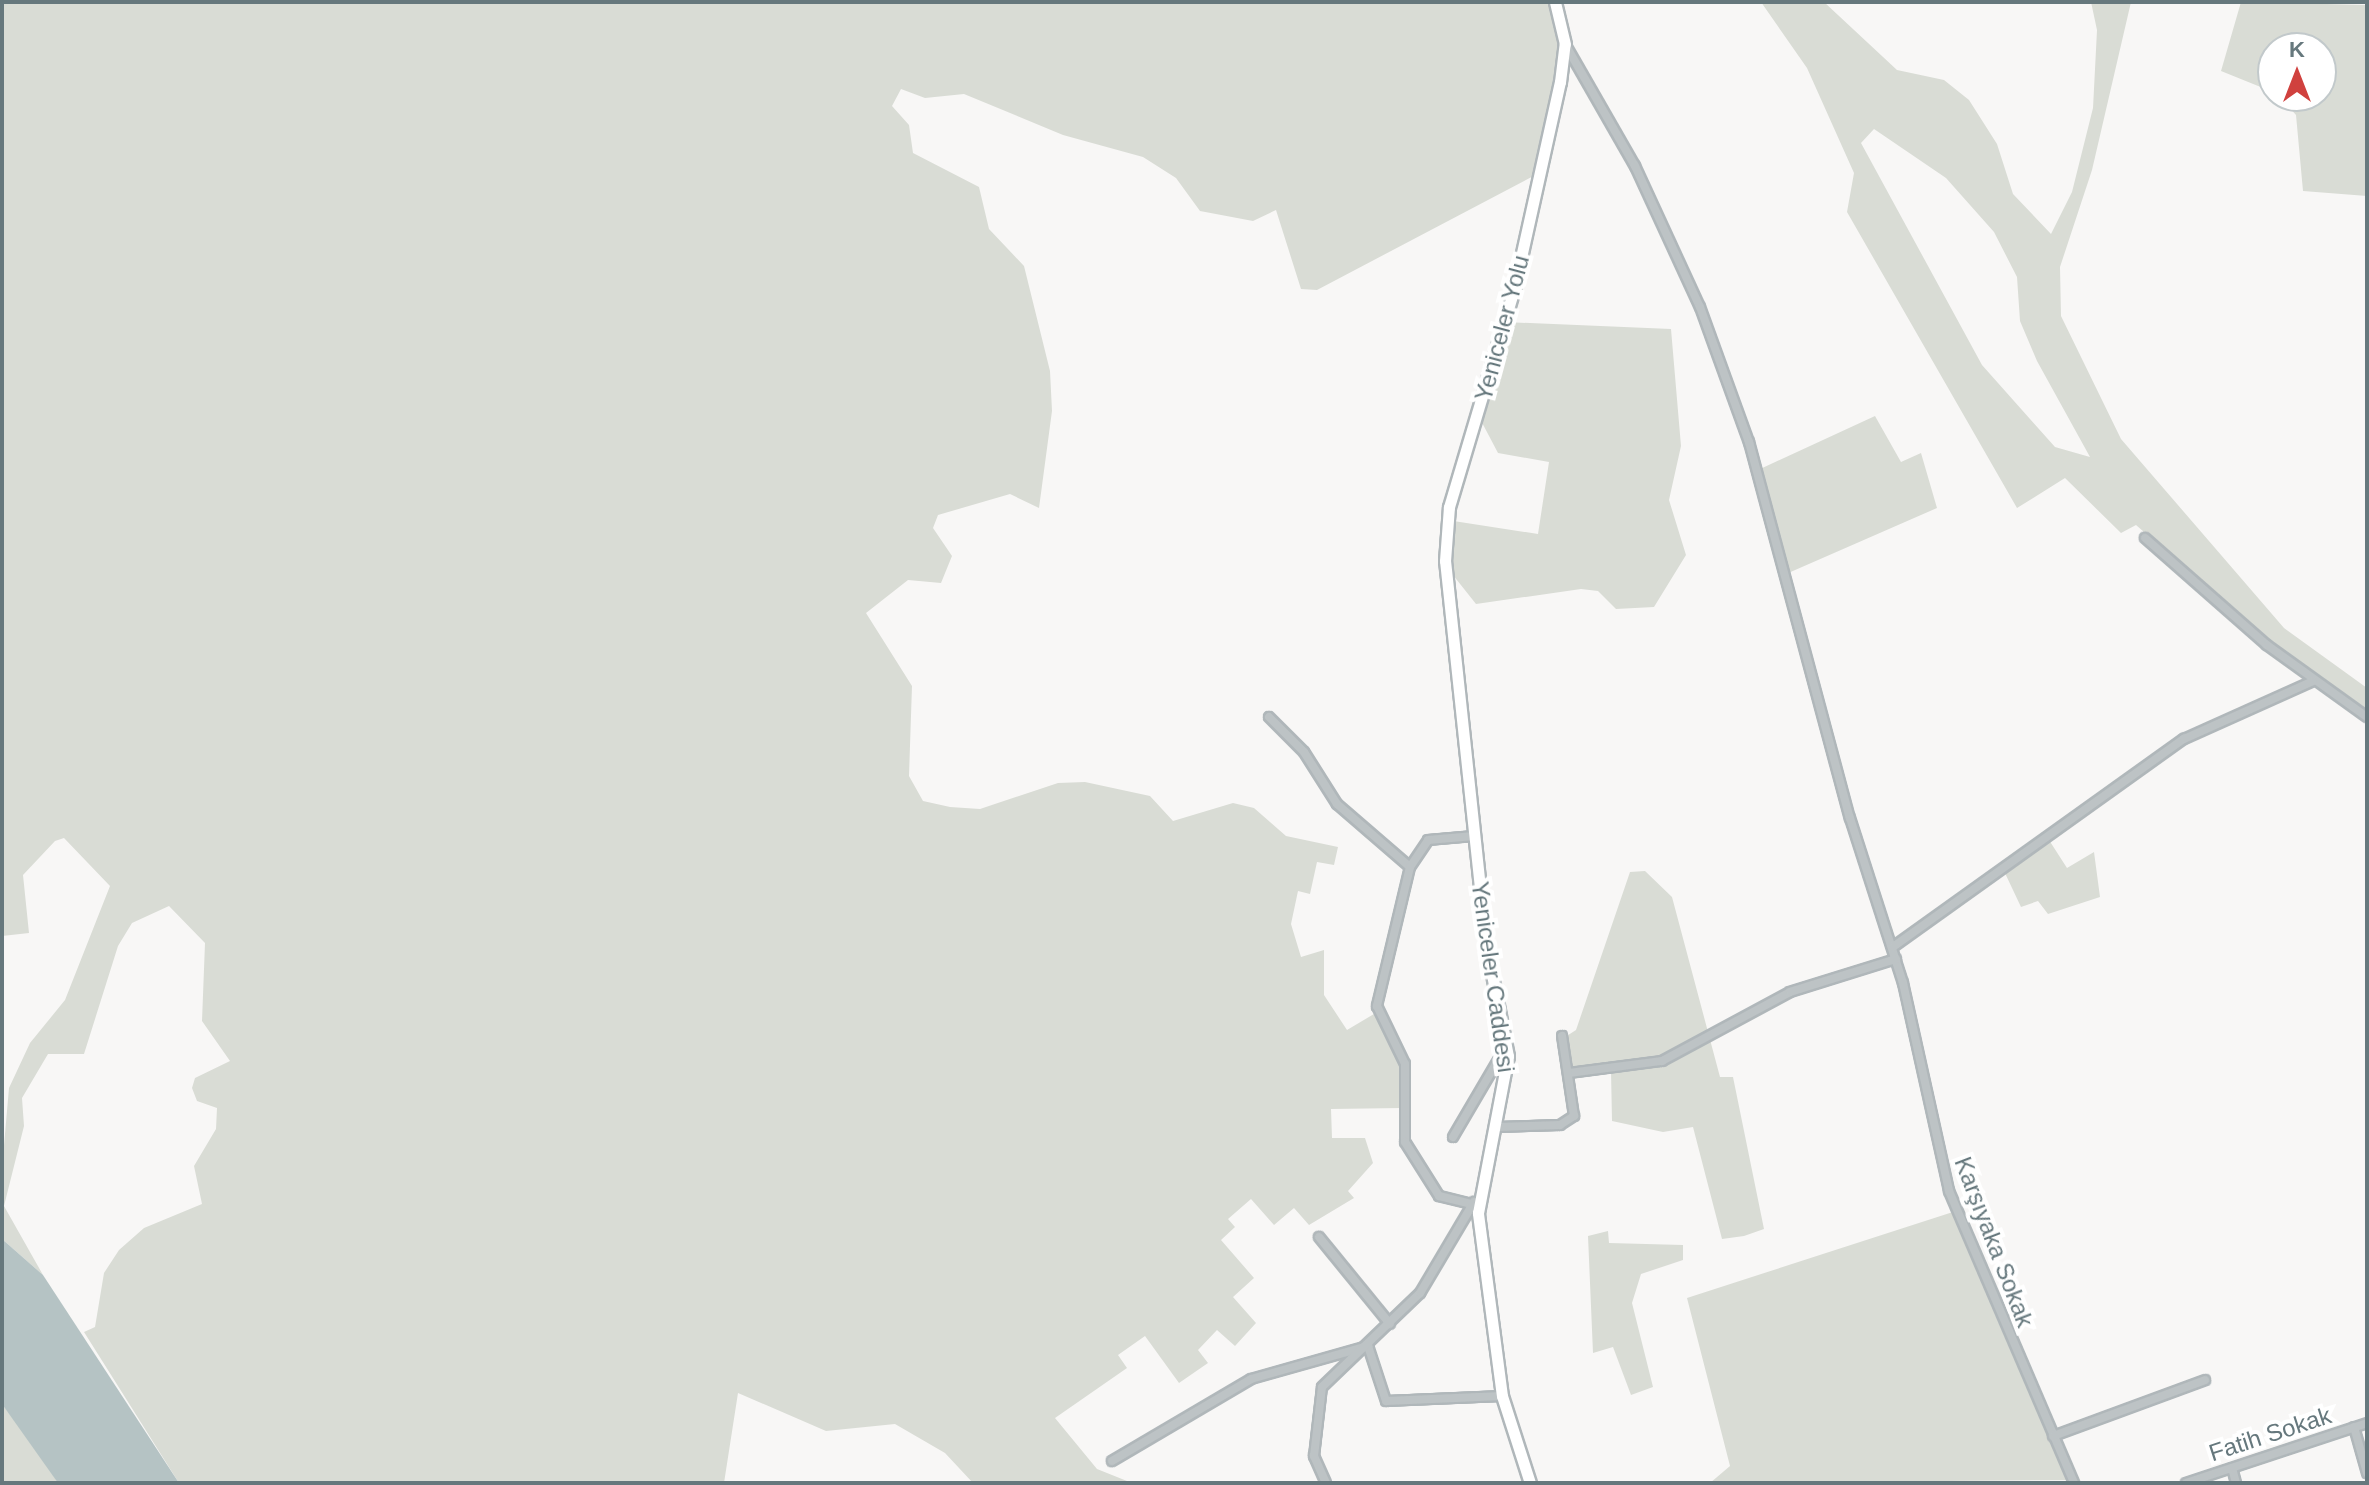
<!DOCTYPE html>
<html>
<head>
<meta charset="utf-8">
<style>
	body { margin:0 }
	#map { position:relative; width:2369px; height:1485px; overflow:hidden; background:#f8f7f6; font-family:Arial,sans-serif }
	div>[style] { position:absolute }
	.green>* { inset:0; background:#d9dcd5 }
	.water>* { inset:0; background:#b5c3c4 }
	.roads { filter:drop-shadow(2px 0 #b0b7ba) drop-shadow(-2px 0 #b0b7ba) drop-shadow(0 2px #b0b7ba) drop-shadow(0 -2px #b0b7ba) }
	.street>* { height:8px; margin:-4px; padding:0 4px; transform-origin:4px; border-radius:4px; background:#bdc3c5 }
	.secondary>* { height:11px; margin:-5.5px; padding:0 5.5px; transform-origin:5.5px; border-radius:5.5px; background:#fff }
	span { translate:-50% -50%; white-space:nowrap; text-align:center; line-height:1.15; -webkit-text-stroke:8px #fff; paint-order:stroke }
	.street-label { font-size:24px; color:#66787d }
	.frame { position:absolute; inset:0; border:4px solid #66787d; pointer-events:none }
	.north { position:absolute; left:2257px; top:32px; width:80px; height:80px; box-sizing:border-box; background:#fff; border:2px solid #c2c9cb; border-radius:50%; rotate:0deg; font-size:22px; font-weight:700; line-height:32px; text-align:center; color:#66787d }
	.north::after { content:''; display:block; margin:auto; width:28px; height:36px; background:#d0413e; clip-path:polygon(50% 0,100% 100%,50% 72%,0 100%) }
</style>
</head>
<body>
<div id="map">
	<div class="green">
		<i style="clip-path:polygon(2px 2px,1555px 2px,1565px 44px,1541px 172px,1317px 290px,1301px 289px,1276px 210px,1253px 221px,1200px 211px,1176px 178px,1143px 157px,1063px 135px,964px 94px,925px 98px,901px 89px,892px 106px,909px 125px,913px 153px,979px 187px,989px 229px,1024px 266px,1050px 371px,1052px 411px,1039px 508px,1010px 494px,938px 515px,933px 528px,952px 556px,941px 583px,908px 580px,866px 613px,912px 686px,909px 776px,923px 801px,950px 807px,980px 809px,1058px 783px,1085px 782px,1150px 796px,1173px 821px,1233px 803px,1254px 808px,1286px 836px,1338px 847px,1334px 865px,1317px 862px,1310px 894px,1298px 891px,1291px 924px,1301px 957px,1324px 950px,1324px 995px,1347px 1030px,1379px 1011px,1403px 1057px,1402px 1108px,1331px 1109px,1332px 1138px,1365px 1138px,1373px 1163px,1348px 1191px,1354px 1198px,1309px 1225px,1294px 1208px,1274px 1225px,1251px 1199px,1228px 1219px,1235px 1227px,1221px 1240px,1254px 1278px,1233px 1297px,1256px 1323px,1235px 1346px,1217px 1330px,1198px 1350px,1208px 1363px,1179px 1383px,1145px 1336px,1118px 1355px,1127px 1368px,1055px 1418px,1097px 1469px,1132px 1483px,973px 1483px,945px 1453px,895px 1424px,826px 1431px,738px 1393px,724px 1483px,179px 1483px,84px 1332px,95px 1327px,104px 1273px,119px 1250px,144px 1228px,202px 1204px,194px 1166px,216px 1129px,217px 1108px,197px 1101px,192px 1088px,195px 1078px,230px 1061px,202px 1021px,205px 943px,169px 906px,132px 923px,118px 946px,84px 1054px,48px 1054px,22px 1098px,24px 1126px,4px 1206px,43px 1275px,2px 1239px,2px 1168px,9px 1088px,30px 1043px,65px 1000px,110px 886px,64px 838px,55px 841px,23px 875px,29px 933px,2px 936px)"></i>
		<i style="clip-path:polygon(evenodd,1761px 2px,1824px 2px,1897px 70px,1944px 80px,1969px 100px,1997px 144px,2013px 194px,2051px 234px,2072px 192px,2093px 108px,2097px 30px,2091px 2px,2131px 2px,2092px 170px,2060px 267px,2061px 316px,2121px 439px,2284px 628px,2367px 688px,2367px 717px,2331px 696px,2136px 525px,2121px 533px,2065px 478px,2017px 508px,1847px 212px,1854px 173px,1807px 68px,1761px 2px,1874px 129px,1946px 178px,1994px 232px,2017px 277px,2020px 321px,2037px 361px,2090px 457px,2055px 447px,1982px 365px,1861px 143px,1874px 129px)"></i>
		<i style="clip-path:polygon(2241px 2px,2367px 5px,2367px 196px,2303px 191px,2296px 115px,2279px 96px,2321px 96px,2321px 48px,2273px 48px,2273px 92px,2221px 71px)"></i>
		<i style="clip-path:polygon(1505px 322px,1671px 329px,1681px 446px,1669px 500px,1686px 555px,1654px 607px,1616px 609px,1598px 591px,1581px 589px,1476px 604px,1445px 565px,1447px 520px,1538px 534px,1549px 462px,1498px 453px,1478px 415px)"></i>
		<i style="clip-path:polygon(1875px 416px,1901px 462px,1921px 453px,1937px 508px,1786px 574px,1758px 470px)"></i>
		<i style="clip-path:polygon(2049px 840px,2067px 868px,2094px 852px,2100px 897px,2048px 914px,2038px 901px,2021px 907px,2004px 871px)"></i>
		<i style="clip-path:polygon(1645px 871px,1672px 897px,1720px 1077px,1733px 1077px,1764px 1229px,1744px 1236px,1722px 1239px,1693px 1127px,1663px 1132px,1612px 1121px,1611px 1071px,1569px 1073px,1562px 1039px,1576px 1030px,1630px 872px)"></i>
		<i style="clip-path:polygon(1956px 1211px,2072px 1480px,1710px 1483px,1730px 1466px,1687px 1298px)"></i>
		<i style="clip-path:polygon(1608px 1231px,1609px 1243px,1683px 1245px,1683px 1260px,1641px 1274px,1632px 1303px,1653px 1387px,1631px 1395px,1613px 1347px,1593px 1353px,1588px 1236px)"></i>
		<i style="clip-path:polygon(2px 1404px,37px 1448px,58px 1483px,2px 1483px)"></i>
	</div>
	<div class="water">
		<i style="clip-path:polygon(2px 1239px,43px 1275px,179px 1483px,58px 1483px,2px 1404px)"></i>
	</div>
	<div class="roads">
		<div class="street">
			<i style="left:1565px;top:44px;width:141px;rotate:60.2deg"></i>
			<i style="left:1635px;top:166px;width:155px;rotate:65.3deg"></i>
			<i style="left:1700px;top:307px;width:144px;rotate:70.1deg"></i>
			<i style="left:1749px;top:442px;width:389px;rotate:75deg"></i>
			<i style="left:1850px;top:818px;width:173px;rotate:72.2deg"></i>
			<i style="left:1903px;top:983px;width:213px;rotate:77.5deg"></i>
			<i style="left:1949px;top:1191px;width:318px;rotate:66.8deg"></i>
			<i style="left:2145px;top:538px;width:162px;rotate:41.3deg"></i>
			<i style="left:2267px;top:645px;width:123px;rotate:35.8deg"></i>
			<i style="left:1269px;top:717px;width:49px;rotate:45deg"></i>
			<i style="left:1304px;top:752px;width:62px;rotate:57.6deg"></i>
			<i style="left:1337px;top:804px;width:96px;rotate:40.8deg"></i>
			<i style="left:1410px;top:867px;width:32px;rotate:-56deg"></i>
			<i style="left:1428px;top:840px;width:46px;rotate:-5deg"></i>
			<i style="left:1410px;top:867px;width:143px;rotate:103.4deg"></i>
			<i style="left:1377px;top:1006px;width:64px;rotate:64.2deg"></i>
			<i style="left:1405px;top:1064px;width:78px;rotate:90deg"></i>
			<i style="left:1405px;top:1142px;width:64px;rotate:57.8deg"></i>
			<i style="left:1439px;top:1196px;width:32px;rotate:14deg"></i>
			<i style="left:1893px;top:947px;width:358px;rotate:-35.6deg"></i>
			<i style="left:2184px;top:739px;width:141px;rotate:-24.2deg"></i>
			<i style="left:1569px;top:1073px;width:94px;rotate:-7.4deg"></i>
			<i style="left:1662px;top:1061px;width:145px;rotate:-28.3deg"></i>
			<i style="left:1790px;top:992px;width:111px;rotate:-17.3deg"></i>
			<i style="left:1497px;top:1127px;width:63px;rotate:-1.8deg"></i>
			<i style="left:1560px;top:1125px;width:17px;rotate:-33deg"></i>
			<i style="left:1574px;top:1116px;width:81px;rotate:-98.5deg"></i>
			<i style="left:1453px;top:1137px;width:107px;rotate:-59.6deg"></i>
			<i style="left:1319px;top:1237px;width:112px;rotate:50.8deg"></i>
			<i style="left:2354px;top:1427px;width:48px;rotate:74.2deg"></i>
			<i style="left:2053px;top:1436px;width:162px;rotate:-20.2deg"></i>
			<i style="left:1112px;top:1461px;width:161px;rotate:-30.5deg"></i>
			<i style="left:1251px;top:1379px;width:122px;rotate:-15.8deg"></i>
			<i style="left:1368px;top:1346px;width:58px;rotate:71.9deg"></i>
			<i style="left:1386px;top:1401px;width:116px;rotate:-2.5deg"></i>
			<i style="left:2232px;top:1468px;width:16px;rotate:75deg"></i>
			<i style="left:1326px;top:1483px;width:30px;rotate:-114deg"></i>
			<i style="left:1314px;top:1456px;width:69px;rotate:-83.4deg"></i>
			<i style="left:1322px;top:1387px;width:136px;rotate:-43.8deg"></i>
			<i style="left:1420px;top:1293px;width:106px;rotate:-59.3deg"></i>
			<i style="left:2186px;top:1483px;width:191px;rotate:-18.3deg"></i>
		</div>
		<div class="secondary">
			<i style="left:1530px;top:1483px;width:91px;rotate:-107.8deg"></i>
			<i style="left:1502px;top:1396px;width:185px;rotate:-97.5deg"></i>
			<i style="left:1478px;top:1213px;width:160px;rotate:-79.2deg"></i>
			<i style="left:1508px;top:1056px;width:114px;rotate:-101.1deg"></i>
			<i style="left:1486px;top:944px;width:385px;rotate:-96.1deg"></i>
			<i style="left:1445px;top:561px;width:54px;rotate:-85.8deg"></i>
			<i style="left:1449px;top:507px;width:227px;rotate:-73.4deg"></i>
			<i style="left:1514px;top:289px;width:212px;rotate:-77.5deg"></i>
			<i style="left:1560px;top:82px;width:38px;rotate:-83deg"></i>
			<i style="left:1565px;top:44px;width:43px;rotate:-103.4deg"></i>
		</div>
	</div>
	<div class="street-label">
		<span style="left:1502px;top:328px;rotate:-75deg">Yeniceler Yolu</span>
		<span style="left:1493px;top:977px;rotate:82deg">Yeniceler Caddesi</span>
		<span style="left:1994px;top:1242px;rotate:69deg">Karşıyaka Sokak</span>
		<span style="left:2270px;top:1434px;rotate:-18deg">Fatih Sokak</span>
	</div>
	<div class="frame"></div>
	<div class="north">K</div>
</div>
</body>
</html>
